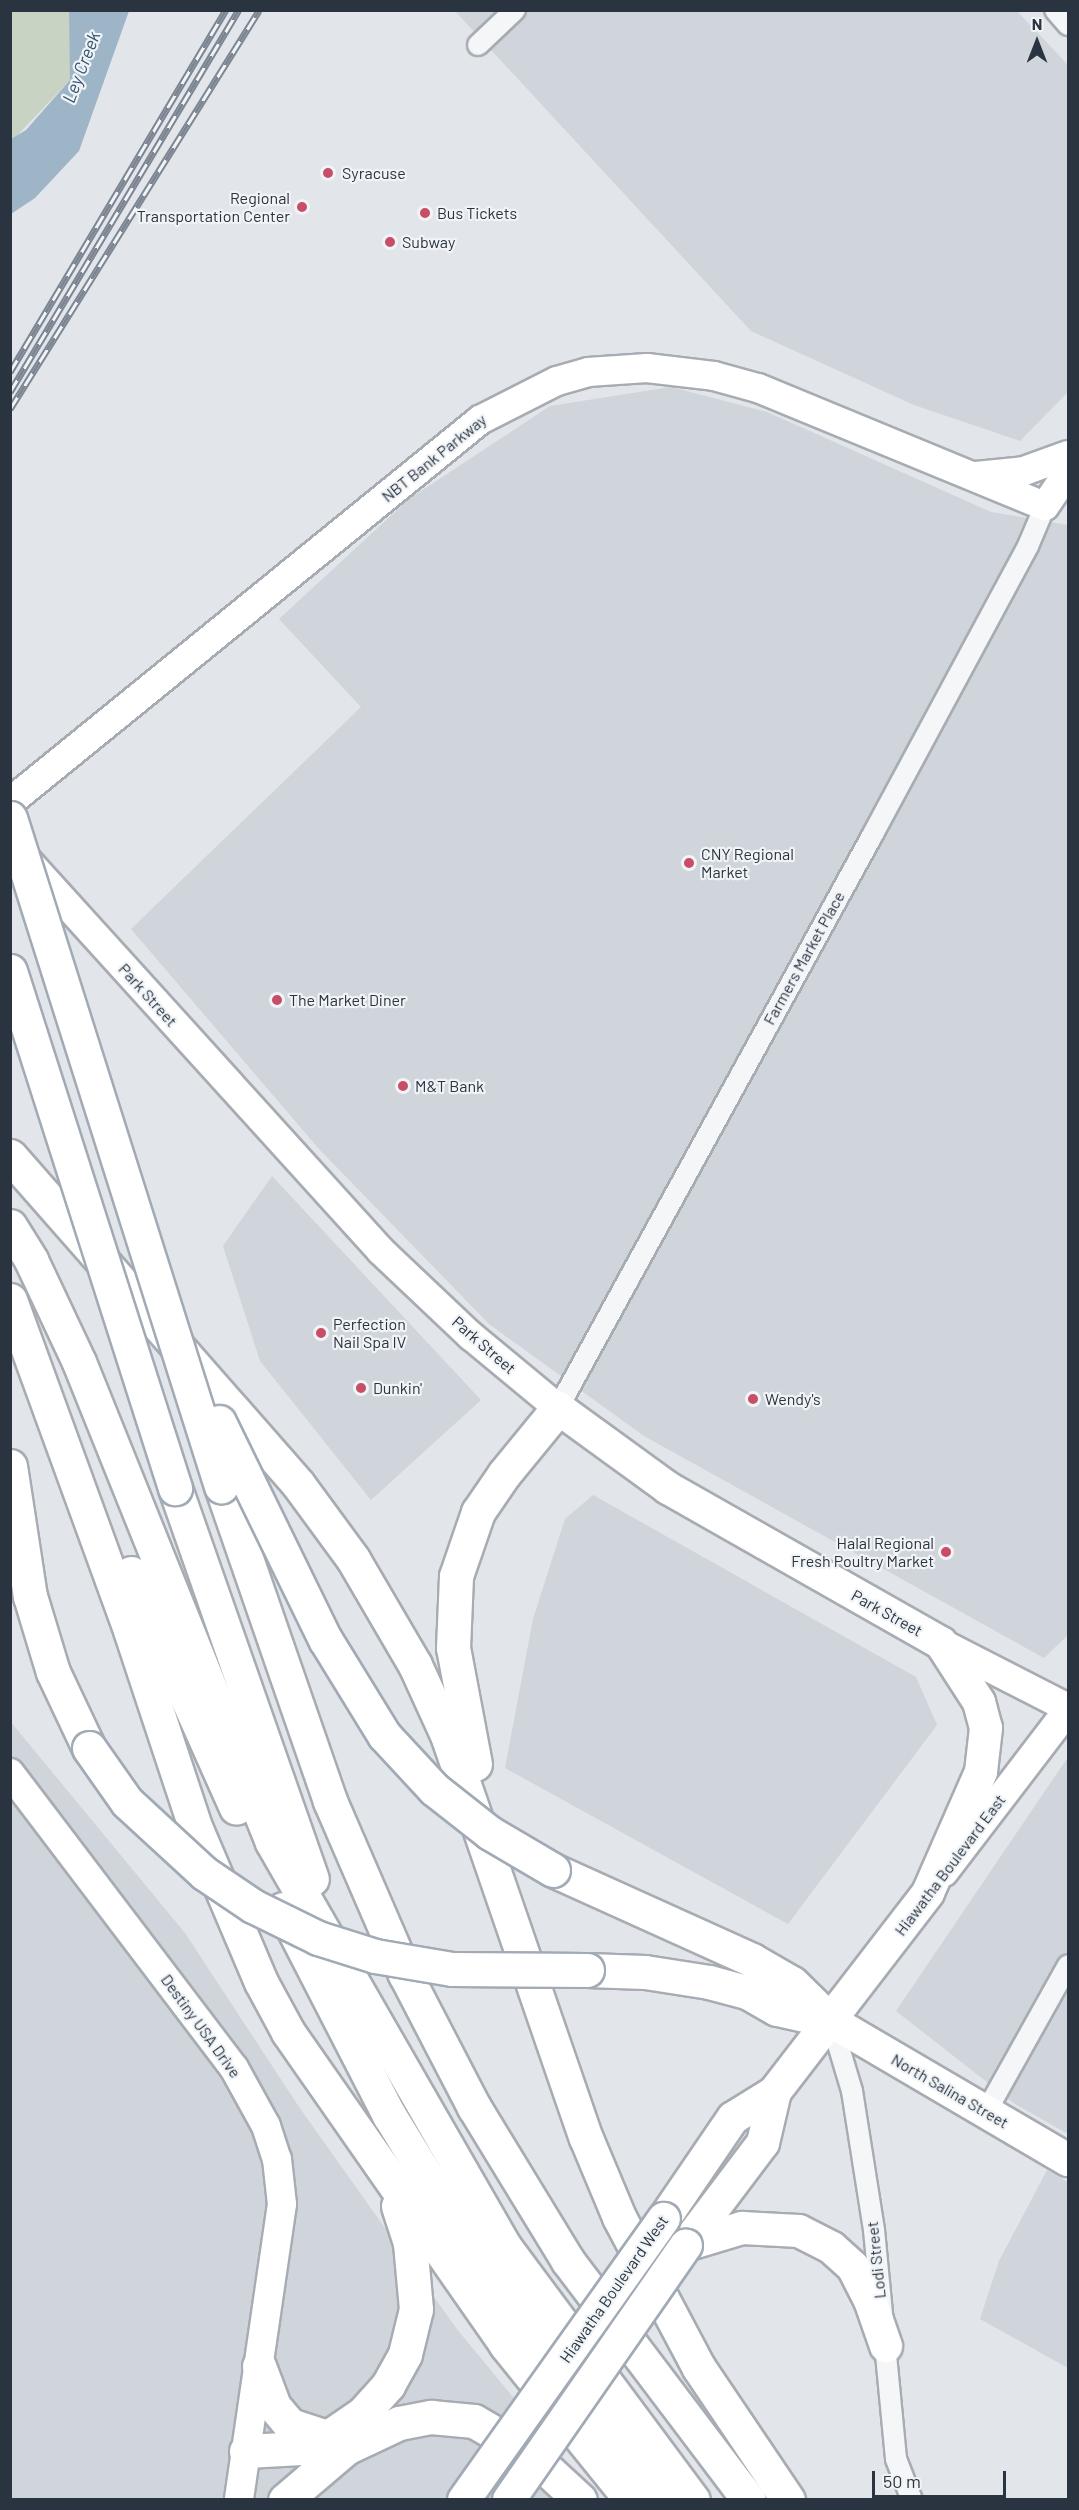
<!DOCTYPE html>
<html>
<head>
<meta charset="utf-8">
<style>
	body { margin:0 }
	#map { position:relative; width:1079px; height:2510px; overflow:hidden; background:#e2e5e9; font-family:Barlow,sans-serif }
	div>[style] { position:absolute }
	.built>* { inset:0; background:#d0d4db }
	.green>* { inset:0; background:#c8d3c3 }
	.water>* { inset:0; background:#9eb5c8 }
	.roads { filter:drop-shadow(2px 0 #a7acb3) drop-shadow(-2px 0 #a7acb3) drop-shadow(0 2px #a7acb3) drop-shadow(0 -2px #a7acb3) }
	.street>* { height:20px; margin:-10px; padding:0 10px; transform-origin:10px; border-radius:10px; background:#f4f6f8 }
	.secondary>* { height:28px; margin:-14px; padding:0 14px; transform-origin:14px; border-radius:14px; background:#fff }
	.primary>* { height:32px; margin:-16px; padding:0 16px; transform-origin:16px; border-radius:16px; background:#fff }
	.highway>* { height:33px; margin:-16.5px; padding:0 16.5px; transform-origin:16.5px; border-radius:16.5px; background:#fff }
	.rail>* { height:7px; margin-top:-3.5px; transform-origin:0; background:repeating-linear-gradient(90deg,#f1f4f7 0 14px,#7c8692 0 28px); box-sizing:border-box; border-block:2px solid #7c8692 }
	.bridges { filter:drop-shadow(2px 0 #a1aab5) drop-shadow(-2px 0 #a1aab5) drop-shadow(0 2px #a1aab5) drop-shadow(0 -2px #a1aab5) }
	.primary-bridge>* { height:32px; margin:-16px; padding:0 16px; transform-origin:16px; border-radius:16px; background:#fff }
	.highway-bridge>* { height:33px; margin:-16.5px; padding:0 16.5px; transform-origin:16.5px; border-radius:16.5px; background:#fff }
	.dots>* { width:16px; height:16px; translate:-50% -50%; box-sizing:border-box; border:3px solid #f1f4f7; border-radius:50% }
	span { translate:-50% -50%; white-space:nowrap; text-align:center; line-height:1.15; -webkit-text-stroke:4.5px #f1f4f7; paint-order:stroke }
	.poi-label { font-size:16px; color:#2a3441 }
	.left { translate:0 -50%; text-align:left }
	.right { translate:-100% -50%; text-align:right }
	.street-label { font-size:16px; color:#2a3441 }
	.water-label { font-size:18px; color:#365573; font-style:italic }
	.frame { position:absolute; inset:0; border:12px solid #2a3441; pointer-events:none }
	.north { position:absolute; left:1007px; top:12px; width:60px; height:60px; -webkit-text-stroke:4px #f1f4f7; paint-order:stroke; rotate:0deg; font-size:16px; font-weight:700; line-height:24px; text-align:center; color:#2a3441 }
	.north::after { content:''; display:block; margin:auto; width:21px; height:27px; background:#2a3441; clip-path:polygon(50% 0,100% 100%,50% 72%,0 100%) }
	.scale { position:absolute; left:872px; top:2471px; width:134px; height:27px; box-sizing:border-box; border:3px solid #2a3441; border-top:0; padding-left:8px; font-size:18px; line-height:21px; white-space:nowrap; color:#2a3441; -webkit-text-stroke:4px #f1f4f7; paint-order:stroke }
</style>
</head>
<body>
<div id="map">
	<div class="built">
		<i style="clip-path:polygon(455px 11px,1017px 11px,1068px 65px,1068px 392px,1020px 441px,914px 405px,751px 331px)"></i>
		<i style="clip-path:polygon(671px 387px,767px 412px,991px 512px,1068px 525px,1068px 1635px,1044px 1658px,644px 1436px,489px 1324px,319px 1149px,131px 929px,361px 707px,279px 619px,409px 499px,550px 406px)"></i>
		<i style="clip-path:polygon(272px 1176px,481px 1400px,371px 1500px,260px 1361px,223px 1246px)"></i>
		<i style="clip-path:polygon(593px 1495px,916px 1677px,937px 1725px,788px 1924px,505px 1768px,533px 1619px,565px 1519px)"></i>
		<i style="clip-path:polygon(10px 1721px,185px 1933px,299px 2107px,456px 2328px,597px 2499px,11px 2499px)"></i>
		<i style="clip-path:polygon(1068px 1757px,1068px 2134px,1015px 2104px,896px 2011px)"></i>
		<i style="clip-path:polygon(1047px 2170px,1068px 2182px,1068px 2368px,980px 2319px,999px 2261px)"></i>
	</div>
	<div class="green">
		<i style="clip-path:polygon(10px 11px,69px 11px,71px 49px,70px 80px,11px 142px)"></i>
	</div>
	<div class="water">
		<i style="clip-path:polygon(69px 11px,129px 11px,79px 151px,35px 198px,11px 214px,11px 139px,26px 130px,70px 80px)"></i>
	</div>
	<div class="roads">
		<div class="street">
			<i style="left:1055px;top:10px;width:20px;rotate:49deg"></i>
			<i style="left:478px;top:45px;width:51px;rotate:-43.4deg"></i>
			<i style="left:558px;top:1408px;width:655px;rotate:-61.24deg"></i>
			<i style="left:873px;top:834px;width:327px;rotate:-61.7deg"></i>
			<i style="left:1028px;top:546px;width:43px;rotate:-67deg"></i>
			<i style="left:831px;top:2021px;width:73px;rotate:73.3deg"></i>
			<i style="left:852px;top:2091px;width:141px;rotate:81deg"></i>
			<i style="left:874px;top:2230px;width:230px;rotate:84.5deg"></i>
			<i style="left:896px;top:2459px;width:44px;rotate:68.7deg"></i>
			<i style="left:986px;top:2112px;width:168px;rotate:-60.8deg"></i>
		</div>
		<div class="secondary">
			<i style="left:976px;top:476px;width:48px;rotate:-5.9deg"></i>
			<i style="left:1024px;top:471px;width:47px;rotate:-20deg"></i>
			<i style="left:10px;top:802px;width:606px;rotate:-39.1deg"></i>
			<i style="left:480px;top:420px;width:86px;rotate:-26.9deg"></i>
			<i style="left:557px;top:381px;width:32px;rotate:-16deg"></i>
			<i style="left:588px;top:372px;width:59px;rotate:-3.9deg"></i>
			<i style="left:647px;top:368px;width:67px;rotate:6.8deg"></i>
			<i style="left:714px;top:376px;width:46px;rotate:15.3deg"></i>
			<i style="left:758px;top:388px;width:310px;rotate:22.4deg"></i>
			<i style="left:1045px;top:506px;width:41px;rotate:-55.9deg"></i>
			<i style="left:23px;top:856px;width:533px;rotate:47.81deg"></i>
			<i style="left:381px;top:1251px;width:124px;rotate:43.4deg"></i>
			<i style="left:471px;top:1336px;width:113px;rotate:39.6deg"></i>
			<i style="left:941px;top:1643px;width:143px;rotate:27.1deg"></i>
			<i style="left:10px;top:1773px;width:370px;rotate:52.8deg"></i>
			<i style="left:234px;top:2068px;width:66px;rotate:61.1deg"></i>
			<i style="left:266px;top:2126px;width:35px;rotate:72deg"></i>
			<i style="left:277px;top:2159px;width:45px;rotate:83.7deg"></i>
			<i style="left:282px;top:2204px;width:299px;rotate:98.3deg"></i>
			<i style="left:944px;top:1872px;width:204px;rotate:-52.6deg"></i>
		</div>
		<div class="primary">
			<i style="left:558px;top:1408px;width:136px;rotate:36deg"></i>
			<i style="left:668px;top:1488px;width:314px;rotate:29.6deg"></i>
			<i style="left:941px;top:1643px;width:70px;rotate:57.2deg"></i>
			<i style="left:979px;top:1702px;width:27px;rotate:75deg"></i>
			<i style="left:986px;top:1728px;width:44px;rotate:96.5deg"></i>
			<i style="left:981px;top:1772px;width:132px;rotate:113.7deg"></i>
			<i style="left:928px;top:1893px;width:251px;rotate:127.6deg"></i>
			<i style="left:775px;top:2092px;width:49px;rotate:148.2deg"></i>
			<i style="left:733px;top:2118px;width:122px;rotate:124.3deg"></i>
			<i style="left:831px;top:2021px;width:275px;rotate:30.4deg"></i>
			<i style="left:686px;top:2245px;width:59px;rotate:-16.9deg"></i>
			<i style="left:742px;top:2228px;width:57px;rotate:3deg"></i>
			<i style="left:799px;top:2231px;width:37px;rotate:27deg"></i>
			<i style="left:832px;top:2248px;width:28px;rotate:42deg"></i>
			<i style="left:853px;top:2267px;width:37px;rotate:63deg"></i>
			<i style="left:870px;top:2300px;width:49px;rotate:70.8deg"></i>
			<i style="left:686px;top:2245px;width:128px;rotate:-53deg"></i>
			<i style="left:763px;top:2143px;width:52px;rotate:-76.8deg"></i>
		</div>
		<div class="highway">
			<i style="left:10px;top:1156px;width:436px;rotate:48.7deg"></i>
			<i style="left:298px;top:1484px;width:93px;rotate:53.7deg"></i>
			<i style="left:353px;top:1559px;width:123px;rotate:59.7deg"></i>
			<i style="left:415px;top:1665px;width:77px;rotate:65.4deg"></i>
			<i style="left:447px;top:1735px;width:426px;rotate:71deg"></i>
			<i style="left:586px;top:2138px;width:86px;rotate:67.3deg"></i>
			<i style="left:619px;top:2217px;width:171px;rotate:62.1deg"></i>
			<i style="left:699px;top:2368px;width:159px;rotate:56deg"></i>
			<i style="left:10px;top:1226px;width:40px;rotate:58deg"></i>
			<i style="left:31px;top:1260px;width:113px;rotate:64.8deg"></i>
			<i style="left:79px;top:1362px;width:517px;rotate:68.1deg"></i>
			<i style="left:272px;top:1842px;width:467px;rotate:60.1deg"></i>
			<i style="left:505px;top:2247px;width:315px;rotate:53.4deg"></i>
			<i style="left:10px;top:1300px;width:351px;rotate:70deg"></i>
			<i style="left:130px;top:1630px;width:210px;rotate:71.7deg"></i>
			<i style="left:196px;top:1829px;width:166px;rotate:67deg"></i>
			<i style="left:261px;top:1982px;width:57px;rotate:61.6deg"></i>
			<i style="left:288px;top:2032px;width:381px;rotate:55.1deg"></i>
			<i style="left:506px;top:2345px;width:199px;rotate:51.1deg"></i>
			<i style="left:10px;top:1466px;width:132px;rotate:81.3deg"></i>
			<i style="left:30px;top:1596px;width:79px;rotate:73.2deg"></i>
			<i style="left:53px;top:1672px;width:84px;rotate:64.7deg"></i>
			<i style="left:221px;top:1486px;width:333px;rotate:70.9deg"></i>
			<i style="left:330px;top:1801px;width:189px;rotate:66.6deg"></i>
			<i style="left:405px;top:1974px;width:150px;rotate:62.6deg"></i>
			<i style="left:474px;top:2107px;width:180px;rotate:58.6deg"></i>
			<i style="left:568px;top:2261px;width:300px;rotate:52.9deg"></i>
			<i style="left:175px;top:1488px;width:414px;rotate:70.7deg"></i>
			<i style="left:131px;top:1573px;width:257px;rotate:65.9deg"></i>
			<i style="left:475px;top:1764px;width:118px;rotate:-100.7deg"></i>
			<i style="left:453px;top:1648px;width:72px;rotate:-87.6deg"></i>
			<i style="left:456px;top:1576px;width:68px;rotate:-71deg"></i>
			<i style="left:478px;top:1512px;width:46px;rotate:-55.6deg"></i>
			<i style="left:504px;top:1474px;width:85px;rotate:-50.7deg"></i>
			<i style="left:553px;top:1870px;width:218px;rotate:24.3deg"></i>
			<i style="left:752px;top:1960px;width:46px;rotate:29.9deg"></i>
			<i style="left:792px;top:1983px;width:54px;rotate:44.3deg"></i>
			<i style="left:283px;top:1909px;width:232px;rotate:62.8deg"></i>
			<i style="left:389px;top:2115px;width:170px;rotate:58.5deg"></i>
			<i style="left:478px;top:2260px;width:163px;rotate:54deg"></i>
			<i style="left:574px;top:2392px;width:71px;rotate:51.8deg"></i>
			<i style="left:618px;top:2448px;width:71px;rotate:46.7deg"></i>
			<i style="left:587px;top:1970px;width:58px;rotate:2deg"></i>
			<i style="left:645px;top:1972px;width:65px;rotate:8.9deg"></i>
			<i style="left:709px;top:1982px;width:39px;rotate:15deg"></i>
			<i style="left:747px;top:1992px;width:34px;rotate:30deg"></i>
			<i style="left:777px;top:2009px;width:55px;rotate:12.5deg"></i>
			<i style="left:259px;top:2366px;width:43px;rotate:69.4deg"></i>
			<i style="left:274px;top:2406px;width:25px;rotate:50deg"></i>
			<i style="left:290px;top:2425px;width:40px;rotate:18deg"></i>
			<i style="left:246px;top:2451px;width:55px;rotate:-3.1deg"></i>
			<i style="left:301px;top:2448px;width:29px;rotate:-22deg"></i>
			<i style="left:328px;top:2437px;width:42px;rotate:-34.4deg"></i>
			<i style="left:363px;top:2413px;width:38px;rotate:-48deg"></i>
			<i style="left:388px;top:2385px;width:35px;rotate:-61deg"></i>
			<i style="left:405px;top:2354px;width:46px;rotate:-76.3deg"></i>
			<i style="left:416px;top:2309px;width:66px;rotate:-95.2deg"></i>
			<i style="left:410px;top:2243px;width:39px;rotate:-108deg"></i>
			<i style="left:331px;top:2455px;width:75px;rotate:-25.2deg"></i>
			<i style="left:399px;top:2423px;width:33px;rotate:-11deg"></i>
			<i style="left:431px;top:2417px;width:43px;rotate:5.3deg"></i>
			<i style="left:474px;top:2421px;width:64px;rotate:30.2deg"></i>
			<i style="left:529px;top:2453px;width:69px;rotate:42.7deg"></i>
			<i style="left:285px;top:2500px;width:80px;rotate:-40.4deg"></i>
		</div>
	</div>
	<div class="rail">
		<i style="left:10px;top:372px;width:422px;rotate:-59.2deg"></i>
		<i style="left:10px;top:392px;width:445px;rotate:-59.1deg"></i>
		<i style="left:10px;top:409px;width:470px;rotate:-58deg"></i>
	</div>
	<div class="bridges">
		<div class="primary-bridge">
			<i style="left:464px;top:2500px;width:345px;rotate:-54.6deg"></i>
			<i style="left:509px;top:2500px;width:310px;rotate:-55.2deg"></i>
		</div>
		<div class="highway-bridge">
			<i style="left:10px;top:818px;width:701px;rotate:72.47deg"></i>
			<i style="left:10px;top:971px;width:543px;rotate:72.3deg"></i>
			<i style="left:219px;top:1422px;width:242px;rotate:64deg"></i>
			<i style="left:325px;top:1639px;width:113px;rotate:58.4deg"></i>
			<i style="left:384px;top:1735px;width:74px;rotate:47.2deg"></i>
			<i style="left:434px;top:1789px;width:71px;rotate:38.2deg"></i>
			<i style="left:490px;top:1833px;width:73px;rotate:30.4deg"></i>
			<i style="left:89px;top:1748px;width:66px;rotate:54.9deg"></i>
			<i style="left:127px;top:1802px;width:105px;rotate:42.7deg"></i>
			<i style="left:204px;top:1873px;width:59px;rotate:34deg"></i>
			<i style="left:253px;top:1906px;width:72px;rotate:26.2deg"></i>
			<i style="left:318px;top:1938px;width:60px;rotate:17.5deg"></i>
			<i style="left:375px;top:1956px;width:78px;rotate:9.6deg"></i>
			<i style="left:452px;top:1969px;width:135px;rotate:0.4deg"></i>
		</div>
	</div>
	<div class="dots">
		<i style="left:328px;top:173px;background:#c84d67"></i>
		<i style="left:302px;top:207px;background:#c84d67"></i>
		<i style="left:425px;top:213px;background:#c84d67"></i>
		<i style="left:390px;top:242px;background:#c84d67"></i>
		<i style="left:689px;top:863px;background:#c84d67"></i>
		<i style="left:277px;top:1000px;background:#c84d67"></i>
		<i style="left:403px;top:1086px;background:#c84d67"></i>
		<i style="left:321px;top:1333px;background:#c84d67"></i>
		<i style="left:361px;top:1388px;background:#c84d67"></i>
		<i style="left:753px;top:1399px;background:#c84d67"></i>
		<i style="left:946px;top:1552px;background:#c84d67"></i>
	</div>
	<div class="poi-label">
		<span class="left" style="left:342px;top:173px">Syracuse</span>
		<span class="right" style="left:290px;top:207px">Regional<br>Transportation Center</span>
		<span class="left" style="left:437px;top:213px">Bus Tickets</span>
		<span class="left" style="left:402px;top:242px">Subway</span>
		<span class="left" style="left:701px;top:863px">CNY Regional<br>Market</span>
		<span class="left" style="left:289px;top:1000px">The Market Diner</span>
		<span class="left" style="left:415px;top:1086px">M&amp;T Bank</span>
		<span class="left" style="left:333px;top:1333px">Perfection<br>Nail Spa IV</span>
		<span class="left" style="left:373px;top:1388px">Dunkin'</span>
		<span class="left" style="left:765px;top:1399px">Wendy's</span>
		<span class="right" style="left:934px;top:1552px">Halal Regional<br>Fresh Poultry Market</span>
	</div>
	<div class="street-label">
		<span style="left:434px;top:458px;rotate:-39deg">NBT Bank Parkway</span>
		<span style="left:804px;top:958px;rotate:-61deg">Farmers Market Place</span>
		<span style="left:148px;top:995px;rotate:48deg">Park Street</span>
		<span style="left:484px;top:1345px;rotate:41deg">Park Street</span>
		<span style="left:887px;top:1613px;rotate:29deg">Park Street</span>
		<span style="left:950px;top:1865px;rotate:-53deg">Hiawatha Boulevard East</span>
		<span style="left:201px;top:2026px;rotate:54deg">Destiny USA Drive</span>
		<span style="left:950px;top:2091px;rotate:30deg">North Salina Street</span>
		<span style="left:876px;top:2260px;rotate:-96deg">Lodi Street</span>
		<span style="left:614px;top:2289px;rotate:-55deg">Hiawatha Boulevard West</span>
	</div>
	<div class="water-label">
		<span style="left:81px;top:67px;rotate:-69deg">Ley Creek</span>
	</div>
	<div class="frame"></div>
	<div class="north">N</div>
	<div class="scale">50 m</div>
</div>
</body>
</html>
